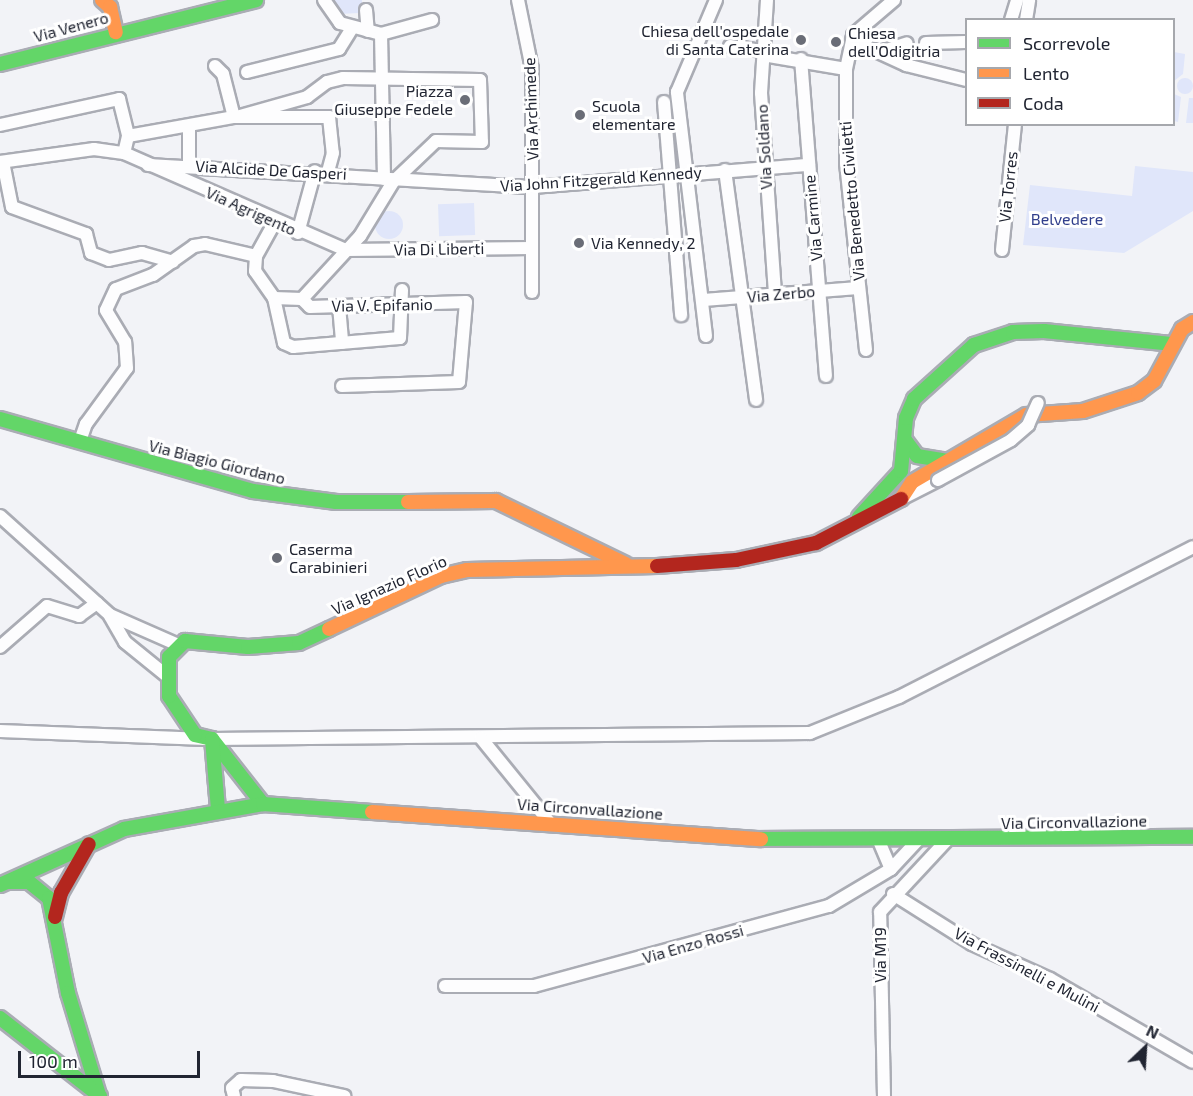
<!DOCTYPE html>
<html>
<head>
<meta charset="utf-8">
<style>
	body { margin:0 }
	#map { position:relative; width:1193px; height:1096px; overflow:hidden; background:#f2f3f7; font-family:"Exo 2",sans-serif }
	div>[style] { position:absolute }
	.green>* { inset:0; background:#e0e6fa; transform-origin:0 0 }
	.round { border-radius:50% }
	.roads { filter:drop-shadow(2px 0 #aaacb4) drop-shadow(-2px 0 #aaacb4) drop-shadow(0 2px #aaacb4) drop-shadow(0 -2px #aaacb4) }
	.street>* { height:12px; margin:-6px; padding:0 6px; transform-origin:6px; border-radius:6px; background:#fdfdfe }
	.fast>* { height:14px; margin:-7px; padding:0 7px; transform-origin:7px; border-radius:7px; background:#63d668 }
	.slow>* { height:14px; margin:-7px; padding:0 7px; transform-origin:7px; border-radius:7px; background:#ff974d }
	.jam>* { height:14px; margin:-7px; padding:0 7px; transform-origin:7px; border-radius:7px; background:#b3261e }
	.bridges { filter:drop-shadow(2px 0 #aaacb4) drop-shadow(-2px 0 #aaacb4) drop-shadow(0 2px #aaacb4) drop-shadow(0 -2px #aaacb4) }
	.street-bridge>* { height:12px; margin:-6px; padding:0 6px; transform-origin:6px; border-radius:6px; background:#fdfdfe }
	.dots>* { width:16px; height:16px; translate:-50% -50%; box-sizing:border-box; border:3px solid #fff; border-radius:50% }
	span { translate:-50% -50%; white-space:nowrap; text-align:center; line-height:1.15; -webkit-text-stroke:6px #fff; paint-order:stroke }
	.street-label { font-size:16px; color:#212532 }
	.poi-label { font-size:16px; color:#212532 }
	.right { translate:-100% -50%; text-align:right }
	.left { translate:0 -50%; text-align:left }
	.park-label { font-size:16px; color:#313f8c }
	.legend { position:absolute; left:965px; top:18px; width:210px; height:108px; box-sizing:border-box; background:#fff; border:2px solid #a6a8ad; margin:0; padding:8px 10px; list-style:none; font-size:18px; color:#212532 }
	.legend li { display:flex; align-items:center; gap:12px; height:30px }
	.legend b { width:30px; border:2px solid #a6a8ad }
	.north { position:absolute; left:1115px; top:1018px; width:60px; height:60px; -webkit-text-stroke:4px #fff; paint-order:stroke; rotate:25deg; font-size:16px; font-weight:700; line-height:24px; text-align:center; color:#212532 }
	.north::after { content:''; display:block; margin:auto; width:21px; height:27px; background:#212532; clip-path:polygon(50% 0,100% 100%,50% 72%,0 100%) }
	.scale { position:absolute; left:18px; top:1051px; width:182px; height:27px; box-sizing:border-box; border:3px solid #212532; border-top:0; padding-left:8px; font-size:18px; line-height:21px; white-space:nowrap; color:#212532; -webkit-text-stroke:4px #fff; paint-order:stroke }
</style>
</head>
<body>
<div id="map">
	<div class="green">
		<i style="clip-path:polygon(331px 0,362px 0,362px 4px,359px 13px,339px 14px)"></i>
		<i style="clip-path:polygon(1174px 52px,1185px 54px,1183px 74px,1174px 81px)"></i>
		<i class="round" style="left:1177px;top:78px;width:16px;height:16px"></i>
		<i style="clip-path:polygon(1174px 94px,1181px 97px,1178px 122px,1174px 121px)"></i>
		<i style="clip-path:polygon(1189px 98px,1193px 98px,1193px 123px,1186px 123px)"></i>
		<i style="clip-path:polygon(1135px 166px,1193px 172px,1193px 211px,1124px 253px,1023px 245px,1030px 185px,1132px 196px)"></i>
		<i style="left:474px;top:203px;width:32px;height:36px;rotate:88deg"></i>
		<i class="round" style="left:375px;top:211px;width:28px;height:28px"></i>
	</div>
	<div class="roads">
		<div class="street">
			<i style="left:324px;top:0;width:28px;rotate:55deg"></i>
			<i style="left:340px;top:23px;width:42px;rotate:15deg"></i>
			<i style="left:381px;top:34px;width:53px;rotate:-15.4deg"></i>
			<i style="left:518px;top:0;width:70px;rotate:78.5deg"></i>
			<i style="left:532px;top:69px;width:223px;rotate:90deg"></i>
			<i style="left:767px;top:0;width:93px;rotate:93.7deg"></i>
			<i style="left:761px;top:93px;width:202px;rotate:86deg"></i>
			<i style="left:366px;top:10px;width:21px;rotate:85deg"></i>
			<i style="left:1011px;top:20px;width:21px;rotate:-73deg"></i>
			<i style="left:1026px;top:20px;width:20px;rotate:-81deg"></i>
			<i style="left:381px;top:34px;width:145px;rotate:88.8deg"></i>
			<i style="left:852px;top:40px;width:60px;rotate:24.8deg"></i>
			<i style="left:906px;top:65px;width:62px;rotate:14deg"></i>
			<i style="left:926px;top:43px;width:40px;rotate:-1.4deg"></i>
			<i style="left:730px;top:46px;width:33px;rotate:9deg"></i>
			<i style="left:880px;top:52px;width:28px;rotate:-18deg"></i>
			<i style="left:763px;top:55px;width:84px;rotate:9.6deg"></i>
			<i style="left:801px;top:59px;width:318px;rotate:85.5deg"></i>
			<i style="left:215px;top:66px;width:11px;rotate:45deg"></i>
			<i style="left:223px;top:74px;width:44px;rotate:75.7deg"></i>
			<i style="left:247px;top:72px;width:95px;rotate:-14deg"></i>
			<i style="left:339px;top:49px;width:25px;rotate:-58deg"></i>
			<i style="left:664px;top:102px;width:214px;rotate:85.4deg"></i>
			<i style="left:240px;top:116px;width:70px;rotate:-15.8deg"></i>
			<i style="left:307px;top:97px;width:25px;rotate:-37deg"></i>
			<i style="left:327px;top:82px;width:16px;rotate:-14deg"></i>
			<i style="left:343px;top:78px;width:137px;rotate:0.8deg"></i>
			<i style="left:480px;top:80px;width:62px;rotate:88.2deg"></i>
			<i style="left:482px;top:142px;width:46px;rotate:-178.8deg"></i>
			<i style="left:436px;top:141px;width:59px;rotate:136.4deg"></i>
			<i style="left:393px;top:182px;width:63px;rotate:121.4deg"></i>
			<i style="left:360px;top:236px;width:86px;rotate:132.6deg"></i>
			<i style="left:302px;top:299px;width:28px;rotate:-178deg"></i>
			<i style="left:274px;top:298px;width:33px;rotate:-125deg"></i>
			<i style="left:255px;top:271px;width:15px;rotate:-86deg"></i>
			<i style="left:256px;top:256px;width:38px;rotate:-61deg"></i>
			<i style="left:0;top:125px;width:122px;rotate:-12.3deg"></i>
			<i style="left:119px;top:99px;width:38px;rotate:76deg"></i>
			<i style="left:128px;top:136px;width:17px;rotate:103deg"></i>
			<i style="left:128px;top:136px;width:108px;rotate:-10.2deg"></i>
			<i style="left:234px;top:117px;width:95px"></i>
			<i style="left:329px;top:117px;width:36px;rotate:84deg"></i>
			<i style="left:333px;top:153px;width:20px;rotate:105deg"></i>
			<i style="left:0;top:162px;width:95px;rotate:-7.9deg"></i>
			<i style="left:94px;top:149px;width:30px;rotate:8deg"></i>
			<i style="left:124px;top:153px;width:242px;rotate:23.6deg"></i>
			<i style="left:346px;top:250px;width:186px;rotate:-0.6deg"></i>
			<i style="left:3px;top:162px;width:46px;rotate:78.7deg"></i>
			<i style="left:12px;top:207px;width:79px;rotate:20deg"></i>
			<i style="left:86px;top:234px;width:20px;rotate:75deg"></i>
			<i style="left:91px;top:253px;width:19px;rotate:21deg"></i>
			<i style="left:109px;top:260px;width:34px;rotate:-12deg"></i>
			<i style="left:142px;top:253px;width:32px;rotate:16deg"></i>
			<i style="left:148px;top:165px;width:386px;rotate:3.3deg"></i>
			<i style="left:533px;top:187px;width:277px;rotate:-4.6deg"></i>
			<i style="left:189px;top:166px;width:40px;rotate:-90deg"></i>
			<i style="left:725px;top:170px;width:232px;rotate:82.3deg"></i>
			<i style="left:298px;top:233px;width:64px;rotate:-74.7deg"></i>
			<i style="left:1002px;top:250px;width:127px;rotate:-84.1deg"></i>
			<i style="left:274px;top:298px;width:46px;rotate:77.5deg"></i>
			<i style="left:284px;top:343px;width:10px;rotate:24deg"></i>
			<i style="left:293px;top:347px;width:107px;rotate:-4.8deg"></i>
			<i style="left:400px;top:338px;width:48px;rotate:-87.6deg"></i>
			<i style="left:302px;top:299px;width:11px;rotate:45deg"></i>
			<i style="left:310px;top:307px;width:156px;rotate:-1.8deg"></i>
			<i style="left:466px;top:302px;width:80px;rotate:95deg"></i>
			<i style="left:459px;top:382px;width:117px;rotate:178deg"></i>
			<i style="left:703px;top:300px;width:156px;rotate:-4.4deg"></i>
			<i style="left:339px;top:306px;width:37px;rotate:85deg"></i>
			<i style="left:706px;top:336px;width:246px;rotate:-96.8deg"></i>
			<i style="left:677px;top:92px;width:100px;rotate:-67deg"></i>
			<i style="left:866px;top:350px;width:189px;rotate:-96.1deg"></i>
			<i style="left:846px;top:162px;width:93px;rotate:-90deg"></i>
			<i style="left:846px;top:69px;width:35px;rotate:-78deg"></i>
			<i style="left:853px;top:35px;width:54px;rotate:-40.5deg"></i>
			<i style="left:80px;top:441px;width:18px;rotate:-71deg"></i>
			<i style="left:86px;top:424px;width:69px;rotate:-53.8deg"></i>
			<i style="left:127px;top:368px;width:26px;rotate:-94deg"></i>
			<i style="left:125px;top:342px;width:37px;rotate:-121deg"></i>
			<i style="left:106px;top:310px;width:23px;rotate:-65deg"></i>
			<i style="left:116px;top:289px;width:40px;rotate:-21deg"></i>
			<i style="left:153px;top:275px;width:50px;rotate:-35.3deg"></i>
			<i style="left:194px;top:246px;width:11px;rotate:-10deg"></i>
			<i style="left:205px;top:244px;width:52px;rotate:13.2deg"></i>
			<i style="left:901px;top:499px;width:42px;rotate:-27.2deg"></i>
			<i style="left:0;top:516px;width:148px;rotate:42deg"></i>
			<i style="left:110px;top:615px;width:74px;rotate:23.8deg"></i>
			<i style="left:110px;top:616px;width:30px;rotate:60deg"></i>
			<i style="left:125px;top:642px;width:54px;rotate:39deg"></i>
			<i style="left:0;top:647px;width:62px;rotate:-41.1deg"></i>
			<i style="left:47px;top:606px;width:34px;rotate:17deg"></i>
			<i style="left:79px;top:616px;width:22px;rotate:-36deg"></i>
			<i style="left:0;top:731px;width:212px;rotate:2.2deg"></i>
			<i style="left:212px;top:739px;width:598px;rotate:-0.57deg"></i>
			<i style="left:810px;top:733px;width:96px;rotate:-22deg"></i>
			<i style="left:899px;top:697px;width:330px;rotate:-27deg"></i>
			<i style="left:481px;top:738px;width:109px;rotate:50.9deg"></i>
			<i style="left:879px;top:841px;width:30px;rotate:67deg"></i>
			<i style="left:893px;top:894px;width:93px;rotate:32.3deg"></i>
			<i style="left:972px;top:944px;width:85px;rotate:24.2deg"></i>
			<i style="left:1050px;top:979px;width:165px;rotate:30.1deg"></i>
			<i style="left:445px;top:986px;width:89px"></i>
			<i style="left:534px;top:986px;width:306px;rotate:-15.2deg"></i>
			<i style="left:829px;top:906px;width:72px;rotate:-30.8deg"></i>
			<i style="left:891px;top:869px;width:40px;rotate:-47deg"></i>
			<i style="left:234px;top:1096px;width:8px;rotate:-104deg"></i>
			<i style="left:232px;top:1088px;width:12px;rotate:-42deg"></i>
			<i style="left:241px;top:1080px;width:32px;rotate:2deg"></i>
			<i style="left:273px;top:1081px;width:73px;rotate:11.9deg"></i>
			<i style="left:884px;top:1096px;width:184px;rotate:-91.2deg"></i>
			<i style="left:880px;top:912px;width:97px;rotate:-47.1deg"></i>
		</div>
		<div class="fast">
			<i style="left:0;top:64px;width:264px;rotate:-14deg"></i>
			<i style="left:0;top:419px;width:263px;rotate:15.9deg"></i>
			<i style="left:253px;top:491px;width:84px;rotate:7.5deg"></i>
			<i style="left:336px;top:502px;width:72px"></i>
			<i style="left:905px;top:440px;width:20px;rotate:53deg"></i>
			<i style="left:917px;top:456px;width:31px;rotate:9deg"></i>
			<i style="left:859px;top:517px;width:62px;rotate:-47.6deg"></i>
			<i style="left:901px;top:471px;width:53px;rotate:-84.6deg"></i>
			<i style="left:906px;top:418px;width:21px;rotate:-67deg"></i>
			<i style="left:914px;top:399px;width:81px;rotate:-42deg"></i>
			<i style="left:974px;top:345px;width:41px;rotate:-18.4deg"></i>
			<i style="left:1013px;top:332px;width:31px;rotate:-2deg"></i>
			<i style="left:1044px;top:331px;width:130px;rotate:5.8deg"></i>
			<i style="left:212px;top:739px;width:17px;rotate:-167deg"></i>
			<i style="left:195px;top:735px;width:47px;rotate:-123.7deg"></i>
			<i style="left:169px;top:696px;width:39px;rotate:-90deg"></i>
			<i style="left:169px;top:657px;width:23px;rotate:-45deg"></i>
			<i style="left:185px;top:641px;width:63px;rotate:5.4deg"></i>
			<i style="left:248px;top:647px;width:51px;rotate:-4.5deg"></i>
			<i style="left:299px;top:643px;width:33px;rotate:-25deg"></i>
			<i style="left:212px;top:739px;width:83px;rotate:51.9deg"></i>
			<i style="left:212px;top:739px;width:70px;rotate:85.1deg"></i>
			<i style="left:761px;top:839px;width:432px;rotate:-0.3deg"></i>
			<i style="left:8px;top:882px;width:21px"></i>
			<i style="left:29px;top:882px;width:26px;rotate:39deg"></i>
			<i style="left:49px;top:898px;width:97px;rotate:78.7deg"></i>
			<i style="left:68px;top:993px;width:107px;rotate:73.1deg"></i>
			<i style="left:0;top:885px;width:136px;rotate:-24.3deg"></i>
			<i style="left:124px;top:829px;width:141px;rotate:-10.2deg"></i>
			<i style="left:263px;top:804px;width:109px;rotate:4.2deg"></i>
			<i style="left:0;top:1018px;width:127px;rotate:38deg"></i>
		</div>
		<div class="slow">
			<i style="left:102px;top:0;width:11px;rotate:41deg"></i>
			<i style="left:110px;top:7px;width:26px;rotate:77deg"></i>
			<i style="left:901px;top:499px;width:20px;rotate:-57deg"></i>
			<i style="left:912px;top:482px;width:132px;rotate:-30.4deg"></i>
			<i style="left:1026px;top:415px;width:57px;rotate:-4deg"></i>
			<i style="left:1083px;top:411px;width:58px;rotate:-18.1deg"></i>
			<i style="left:1138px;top:393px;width:20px;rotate:-37deg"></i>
			<i style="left:1154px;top:381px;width:59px;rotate:-61.7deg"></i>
			<i style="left:1182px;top:329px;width:13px;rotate:-32deg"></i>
			<i style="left:408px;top:502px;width:88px;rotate:-0.7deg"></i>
			<i style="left:496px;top:501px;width:144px;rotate:25.9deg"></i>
			<i style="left:329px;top:629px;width:124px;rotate:-25.3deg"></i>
			<i style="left:441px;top:576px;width:27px;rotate:-13deg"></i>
			<i style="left:467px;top:570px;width:190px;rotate:-1.2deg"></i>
			<i style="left:372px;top:812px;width:390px;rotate:4deg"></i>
		</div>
		<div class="jam">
			<i style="left:657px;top:566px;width:79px;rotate:-4.3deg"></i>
			<i style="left:736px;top:560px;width:82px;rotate:-12deg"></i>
			<i style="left:816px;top:543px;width:96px;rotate:-27.4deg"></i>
			<i style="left:55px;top:917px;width:25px;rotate:-76deg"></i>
			<i style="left:61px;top:893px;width:56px;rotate:-60.3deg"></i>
		</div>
	</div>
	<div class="bridges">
		<div class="street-bridge">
			<i style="left:938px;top:480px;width:83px;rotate:-28.7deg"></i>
			<i style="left:1011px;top:440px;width:23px;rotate:-41deg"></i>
			<i style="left:1028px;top:425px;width:24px;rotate:-66deg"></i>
		</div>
	</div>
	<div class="dots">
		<i style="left:801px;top:40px;background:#6a6d77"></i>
		<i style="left:836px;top:42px;background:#6a6d77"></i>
		<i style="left:465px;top:100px;background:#6a6d77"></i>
		<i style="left:580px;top:115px;background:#6a6d77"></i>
		<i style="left:579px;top:243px;background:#6a6d77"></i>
		<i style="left:277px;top:558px;background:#6a6d77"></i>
	</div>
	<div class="street-label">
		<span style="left:71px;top:27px;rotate:-15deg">Via Venero</span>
		<span style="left:531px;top:109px;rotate:-92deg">Via Archimede</span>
		<span style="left:764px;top:147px;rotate:-93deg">Via Soldano</span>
		<span style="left:271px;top:170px;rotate:3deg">Via Alcide De Gasperi</span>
		<span style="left:601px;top:179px;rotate:-4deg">Via John Fitzgerald Kennedy</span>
		<span style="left:1008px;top:187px;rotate:-84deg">Via Torres</span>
		<span style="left:852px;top:201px;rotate:-95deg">Via Benedetto Civiletti</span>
		<span style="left:251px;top:211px;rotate:24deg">Via Agrigento</span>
		<span style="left:813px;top:218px;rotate:-95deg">Via Carmine</span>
		<span style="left:439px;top:249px;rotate:-1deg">Via Di Liberti</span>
		<span style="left:781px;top:294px;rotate:-5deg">Via Zerbo</span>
		<span style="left:382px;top:305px;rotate:-1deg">Via V. Epifanio</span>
		<span style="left:217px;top:462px;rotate:14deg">Via Biagio Giordano</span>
		<span style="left:389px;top:585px;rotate:-24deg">Via Ignazio Florio</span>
		<span style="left:590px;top:809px;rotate:4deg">Via Circonvallazione</span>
		<span style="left:1074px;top:822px;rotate:-1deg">Via Circonvallazione</span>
		<span style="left:693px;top:944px;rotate:-16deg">Via Enzo Rossi</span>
		<span style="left:880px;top:955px;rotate:-90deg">Via M19</span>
		<span style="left:1027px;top:970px;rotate:28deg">Via Frassinelli e Mulini</span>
	</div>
	<div class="poi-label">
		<span class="right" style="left:789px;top:40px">Chiesa dell'ospedale<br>di Santa Caterina</span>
		<span class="left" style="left:848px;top:42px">Chiesa<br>dell'Odigitria</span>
		<span class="right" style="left:453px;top:100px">Piazza<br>Giuseppe Fedele</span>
		<span class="left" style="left:592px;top:115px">Scuola<br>elementare</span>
		<span class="left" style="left:591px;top:243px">Via Kennedy, 2</span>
		<span class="left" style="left:289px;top:558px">Caserma<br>Carabinieri</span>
	</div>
	<div class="park-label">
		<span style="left:1067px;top:219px">Belvedere</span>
	</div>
	<ul class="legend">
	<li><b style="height:8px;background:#63d668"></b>Scorrevole</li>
	<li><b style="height:8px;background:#ff974d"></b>Lento</li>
	<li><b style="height:8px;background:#b3261e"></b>Coda</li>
	</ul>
	<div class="north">N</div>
	<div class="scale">100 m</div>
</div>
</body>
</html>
